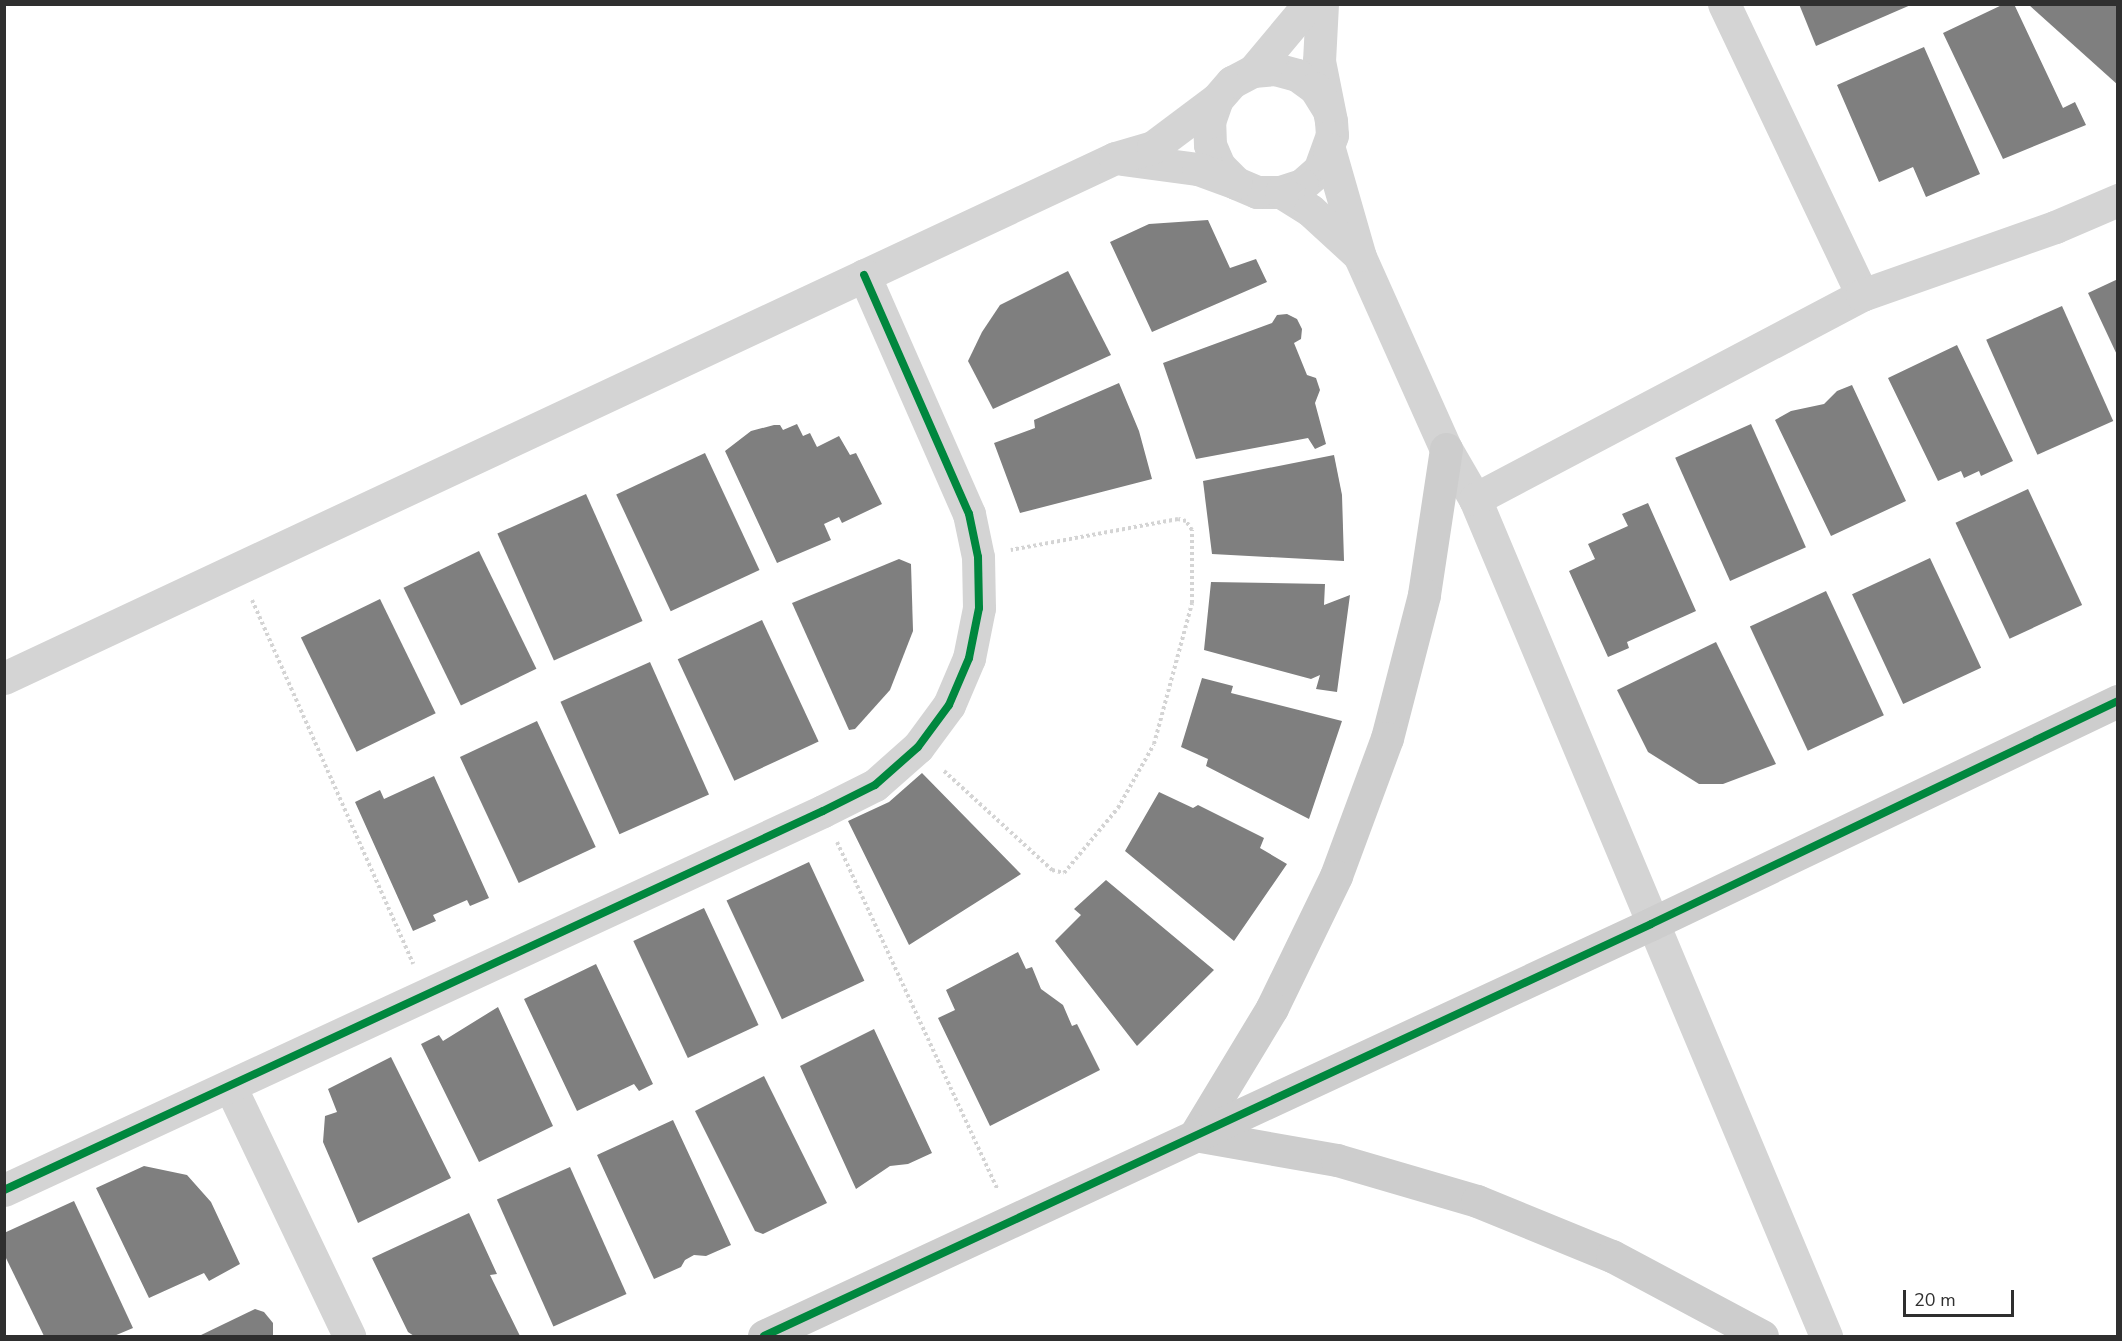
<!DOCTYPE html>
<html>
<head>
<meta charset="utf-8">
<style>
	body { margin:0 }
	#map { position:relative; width:2122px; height:1341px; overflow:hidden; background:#fff; font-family:"Nunito Sans",sans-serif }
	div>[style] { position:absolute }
	.building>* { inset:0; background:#7f7f7f; transform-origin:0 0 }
	.path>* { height:4px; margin-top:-2px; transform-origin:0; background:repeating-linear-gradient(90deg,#d4d4d4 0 3px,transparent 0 6px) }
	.street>* { height:33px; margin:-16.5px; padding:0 16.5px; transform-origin:16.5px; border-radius:16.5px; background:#d4d4d4 }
	.secondary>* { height:33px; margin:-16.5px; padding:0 16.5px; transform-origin:16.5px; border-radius:16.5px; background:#cdcdcd }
	.cycleway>* { height:8px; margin:-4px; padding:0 4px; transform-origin:4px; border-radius:4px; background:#00873e }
	span { translate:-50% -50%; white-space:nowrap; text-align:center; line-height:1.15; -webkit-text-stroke:6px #fff; paint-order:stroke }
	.frame { position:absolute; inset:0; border:6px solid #2f2f2f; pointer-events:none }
	.scale { position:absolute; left:1903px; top:1290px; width:111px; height:27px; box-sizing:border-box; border:3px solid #2f2f2f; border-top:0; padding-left:8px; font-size:18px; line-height:21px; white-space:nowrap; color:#2f2f2f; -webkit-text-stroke:4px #fff; paint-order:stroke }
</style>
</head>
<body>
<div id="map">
	<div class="building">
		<i style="clip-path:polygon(1799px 4px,1913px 4px,1816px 46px)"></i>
		<i style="clip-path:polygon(2004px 4px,2014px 4px,2063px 108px,2075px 102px,2086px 125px,2003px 159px,1943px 33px)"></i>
		<i style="clip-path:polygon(2029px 5px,2118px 5px,2118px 85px)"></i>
		<i style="clip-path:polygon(1924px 47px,1980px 174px,1926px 197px,1913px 167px,1879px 182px,1837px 85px)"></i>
		<i style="clip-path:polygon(1208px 220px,1230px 268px,1256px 259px,1267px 282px,1152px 332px,1110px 242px,1149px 224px)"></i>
		<i style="clip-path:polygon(1068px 271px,1111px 355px,993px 409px,968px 361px,982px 332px,1000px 305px)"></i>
		<i style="clip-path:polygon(2118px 279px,2118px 357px,2088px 293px)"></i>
		<i style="left:2062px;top:306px;width:126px;height:83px;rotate:66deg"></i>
		<i style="clip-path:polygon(1287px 314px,1297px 319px,1302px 329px,1301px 339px,1294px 343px,1307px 375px,1316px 378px,1320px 390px,1315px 403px,1326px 444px,1315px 449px,1308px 438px,1196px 459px,1163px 363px,1272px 323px,1277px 315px)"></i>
		<i style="clip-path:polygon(1957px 345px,2013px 461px,1981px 476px,1979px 471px,1964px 478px,1961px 471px,1938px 481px,1888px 378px)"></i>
		<i style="clip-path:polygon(1119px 383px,1139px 431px,1152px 479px,1020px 513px,994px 443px,1035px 428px,1034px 420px)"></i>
		<i style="clip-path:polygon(1852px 385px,1906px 501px,1831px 536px,1775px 420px,1791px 411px,1824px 404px,1837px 391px)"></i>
		<i style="clip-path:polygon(797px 424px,803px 436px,810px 433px,817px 447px,839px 436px,850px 455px,856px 453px,882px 504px,842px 523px,839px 517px,824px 524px,831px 540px,777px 563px,725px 451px,751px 431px,774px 425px,780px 425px,783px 430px)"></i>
		<i style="left:1751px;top:424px;width:135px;height:83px;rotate:66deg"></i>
		<i style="left:705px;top:453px;width:129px;height:98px;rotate:65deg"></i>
		<i style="clip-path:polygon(1334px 455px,1342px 495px,1344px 561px,1212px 554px,1203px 481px)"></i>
		<i style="left:2028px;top:489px;width:128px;height:80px;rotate:65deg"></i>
		<i style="left:586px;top:494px;width:139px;height:97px;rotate:66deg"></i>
		<i style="clip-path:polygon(1648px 503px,1696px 611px,1627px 642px,1629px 648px,1608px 657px,1569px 571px,1595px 559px,1588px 544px,1628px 526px,1622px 514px)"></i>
		<i style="left:479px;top:551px;width:131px;height:84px;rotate:64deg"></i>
		<i style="left:1930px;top:558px;width:121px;height:86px;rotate:65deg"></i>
		<i style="clip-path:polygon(899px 559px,911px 564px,913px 631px,890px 690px,855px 729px,849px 730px,792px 603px)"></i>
		<i style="clip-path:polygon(1211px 582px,1325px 584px,1324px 605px,1350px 595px,1337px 692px,1316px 689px,1320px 675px,1311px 679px,1204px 650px)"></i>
		<i style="left:1826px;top:591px;width:137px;height:84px;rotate:65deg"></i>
		<i style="left:380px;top:599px;width:127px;height:88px;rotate:64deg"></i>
		<i style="left:762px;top:620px;width:134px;height:93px;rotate:65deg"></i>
		<i style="clip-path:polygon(1716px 642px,1776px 764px,1723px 784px,1699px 784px,1648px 752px,1617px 690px)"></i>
		<i style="left:650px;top:662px;width:145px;height:98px;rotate:66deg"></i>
		<i style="clip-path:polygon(1202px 678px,1233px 686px,1231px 693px,1342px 721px,1309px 819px,1206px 766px,1208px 759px,1181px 747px)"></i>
		<i style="left:537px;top:721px;width:139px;height:85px;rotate:65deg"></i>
		<i style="clip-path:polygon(922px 773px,1021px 874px,909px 945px,848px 821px,889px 802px)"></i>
		<i style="clip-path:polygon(434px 776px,489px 898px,470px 906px,467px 900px,433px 915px,436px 921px,413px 931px,355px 802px,380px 790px,384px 799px)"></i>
		<i style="clip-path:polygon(1159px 792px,1193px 808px,1198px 805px,1264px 838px,1260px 848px,1287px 864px,1234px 941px,1125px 851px)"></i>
		<i style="left:809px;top:862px;width:131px;height:91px;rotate:65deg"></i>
		<i style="clip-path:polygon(1106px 880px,1214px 970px,1137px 1046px,1055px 941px,1081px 915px,1074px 909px)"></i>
		<i style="left:704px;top:908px;width:129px;height:78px;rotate:65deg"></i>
		<i style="clip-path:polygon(1018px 952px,1026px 969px,1032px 967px,1041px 989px,1063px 1005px,1072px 1026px,1077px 1024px,1100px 1070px,990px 1126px,938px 1018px,955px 1010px,946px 990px)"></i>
		<i style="clip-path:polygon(596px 964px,653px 1084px,639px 1091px,634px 1084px,577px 1111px,524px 999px)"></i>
		<i style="clip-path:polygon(498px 1007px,553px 1126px,479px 1162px,421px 1044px,439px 1035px,443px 1041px)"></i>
		<i style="clip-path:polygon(874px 1029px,932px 1153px,908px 1164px,890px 1166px,856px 1189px,800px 1066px)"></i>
		<i style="clip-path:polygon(391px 1057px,451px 1178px,358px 1223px,323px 1142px,325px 1116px,337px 1112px,328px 1089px)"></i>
		<i style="clip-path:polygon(764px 1076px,827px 1203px,763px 1234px,755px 1231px,695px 1111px)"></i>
		<i style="clip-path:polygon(673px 1120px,731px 1245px,706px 1256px,694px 1255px,685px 1260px,681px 1267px,654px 1279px,597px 1155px)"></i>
		<i style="clip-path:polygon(144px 1166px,187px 1175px,211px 1202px,240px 1264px,209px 1281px,204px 1273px,149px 1298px,96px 1188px)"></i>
		<i style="left:570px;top:1167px;width:139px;height:80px;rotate:66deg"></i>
		<i style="clip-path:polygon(74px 1201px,133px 1328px,114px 1336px,44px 1336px,4px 1254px,4px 1233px)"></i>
		<i style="clip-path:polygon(469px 1213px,497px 1274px,490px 1275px,520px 1336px,414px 1336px,408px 1332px,372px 1258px)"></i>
		<i style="clip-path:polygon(255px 1309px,264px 1312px,273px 1323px,273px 1336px,199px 1336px)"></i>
	</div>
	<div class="path">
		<i style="left:252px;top:600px;width:398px;rotate:66.1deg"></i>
		<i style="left:944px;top:771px;width:147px;rotate:42.5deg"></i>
		<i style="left:1052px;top:870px;width:12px;rotate:14deg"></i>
		<i style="left:1064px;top:873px;width:85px;rotate:-50.3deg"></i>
		<i style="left:1118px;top:808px;width:73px;rotate:-60.6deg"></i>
		<i style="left:1154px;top:744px;width:146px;rotate:-74.9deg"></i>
		<i style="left:1192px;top:603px;width:73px;rotate:-90deg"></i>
		<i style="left:1192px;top:530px;width:11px;rotate:-124deg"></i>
		<i style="left:1186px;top:521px;width:8px;rotate:-166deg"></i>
		<i style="left:1178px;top:519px;width:170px;rotate:169.5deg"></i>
		<i style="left:837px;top:842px;width:382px;rotate:65.2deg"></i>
	</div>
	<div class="street">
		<i style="left:1322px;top:4px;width:57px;rotate:93deg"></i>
		<i style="left:1319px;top:61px;width:61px;rotate:78.7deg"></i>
		<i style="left:1331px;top:121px;width:14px;rotate:86deg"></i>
		<i style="left:1332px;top:135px;width:37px;rotate:110deg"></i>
		<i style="left:1319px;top:170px;width:23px;rotate:139deg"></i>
		<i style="left:1302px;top:185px;width:22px;rotate:162deg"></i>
		<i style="left:1281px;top:192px;width:24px;rotate:180deg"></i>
		<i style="left:1257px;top:192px;width:23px;rotate:-157deg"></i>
		<i style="left:1236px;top:183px;width:24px;rotate:-135deg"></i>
		<i style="left:1219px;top:166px;width:23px;rotate:-113deg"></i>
		<i style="left:1210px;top:145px;width:23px;rotate:-92deg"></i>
		<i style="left:1209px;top:122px;width:24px;rotate:-71deg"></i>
		<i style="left:1217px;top:99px;width:23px;rotate:-49deg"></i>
		<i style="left:1232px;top:82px;width:24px;rotate:-28deg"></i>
		<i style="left:1253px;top:71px;width:22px;rotate:-5deg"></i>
		<i style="left:1275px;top:69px;width:23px;rotate:15deg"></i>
		<i style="left:1297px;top:75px;width:22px;rotate:36deg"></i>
		<i style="left:1315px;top:88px;width:22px;rotate:58deg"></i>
		<i style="left:1724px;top:4px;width:322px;rotate:64.6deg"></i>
		<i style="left:1253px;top:71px;width:87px;rotate:-50.1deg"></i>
		<i style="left:1329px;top:149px;width:112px;rotate:74deg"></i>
		<i style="left:1360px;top:257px;width:210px;rotate:65.9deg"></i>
		<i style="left:1446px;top:449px;width:58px;rotate:59.9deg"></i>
		<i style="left:1475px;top:499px;width:908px;rotate:67.25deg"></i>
		<i style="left:1122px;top:159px;width:77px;rotate:7.5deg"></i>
		<i style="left:1198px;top:169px;width:40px;rotate:20.2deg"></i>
		<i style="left:1281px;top:192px;width:34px;rotate:32deg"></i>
		<i style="left:1310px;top:210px;width:67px;rotate:42.6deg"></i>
		<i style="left:1475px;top:499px;width:437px;rotate:-27.8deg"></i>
		<i style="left:1862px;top:295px;width:205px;rotate:-19.4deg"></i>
		<i style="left:2055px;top:227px;width:69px;rotate:-23.2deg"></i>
		<i style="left:4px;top:678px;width:1227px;rotate:-25.08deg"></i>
		<i style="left:1115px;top:158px;width:40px;rotate:-16deg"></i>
		<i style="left:1153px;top:147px;width:80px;rotate:-36.9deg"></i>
		<i style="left:230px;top:1086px;width:277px;rotate:64.5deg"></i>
		<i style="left:4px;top:1190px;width:902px;rotate:-24.83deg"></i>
		<i style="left:823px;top:811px;width:58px;rotate:-26.6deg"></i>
		<i style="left:875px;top:785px;width:57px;rotate:-41.5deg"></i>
		<i style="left:918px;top:747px;width:52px;rotate:-53.6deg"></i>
		<i style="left:949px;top:705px;width:51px;rotate:-66.9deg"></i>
		<i style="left:969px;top:658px;width:51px;rotate:-78.7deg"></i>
		<i style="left:979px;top:608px;width:51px;rotate:-91.1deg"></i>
		<i style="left:978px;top:557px;width:44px;rotate:-101.8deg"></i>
		<i style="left:969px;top:514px;width:261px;rotate:-113.7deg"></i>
	</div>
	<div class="secondary">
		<i style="left:1446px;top:449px;width:148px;rotate:98.6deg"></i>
		<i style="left:1424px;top:595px;width:148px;rotate:104.5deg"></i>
		<i style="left:1387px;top:738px;width:147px;rotate:110.3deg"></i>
		<i style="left:1336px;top:876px;width:147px;rotate:115.9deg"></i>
		<i style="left:1272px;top:1008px;width:149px;rotate:121.2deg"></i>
		<i style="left:1195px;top:1135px;width:144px;rotate:10deg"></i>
		<i style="left:1337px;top:1160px;width:146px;rotate:16.3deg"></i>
		<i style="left:1477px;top:1201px;width:146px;rotate:22.2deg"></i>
		<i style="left:1612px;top:1256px;width:170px;rotate:28.1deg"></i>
		<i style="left:764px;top:1336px;width:978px;rotate:-24.91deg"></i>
		<i style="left:1651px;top:924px;width:518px;rotate:-25.53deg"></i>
	</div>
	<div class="cycleway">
		<i style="left:4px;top:1190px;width:902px;rotate:-24.83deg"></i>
		<i style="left:823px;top:811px;width:58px;rotate:-26.6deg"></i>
		<i style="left:875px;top:785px;width:57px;rotate:-41.5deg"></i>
		<i style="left:918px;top:747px;width:52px;rotate:-53.6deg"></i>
		<i style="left:949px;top:705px;width:51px;rotate:-66.9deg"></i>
		<i style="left:969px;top:658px;width:51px;rotate:-78.7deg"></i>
		<i style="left:979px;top:608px;width:51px;rotate:-91.1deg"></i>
		<i style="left:978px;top:557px;width:44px;rotate:-101.8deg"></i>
		<i style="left:969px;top:514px;width:261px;rotate:-113.7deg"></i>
		<i style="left:764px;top:1336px;width:978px;rotate:-24.91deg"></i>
		<i style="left:1651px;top:924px;width:518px;rotate:-25.53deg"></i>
	</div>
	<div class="frame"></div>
	<div class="scale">20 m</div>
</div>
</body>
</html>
